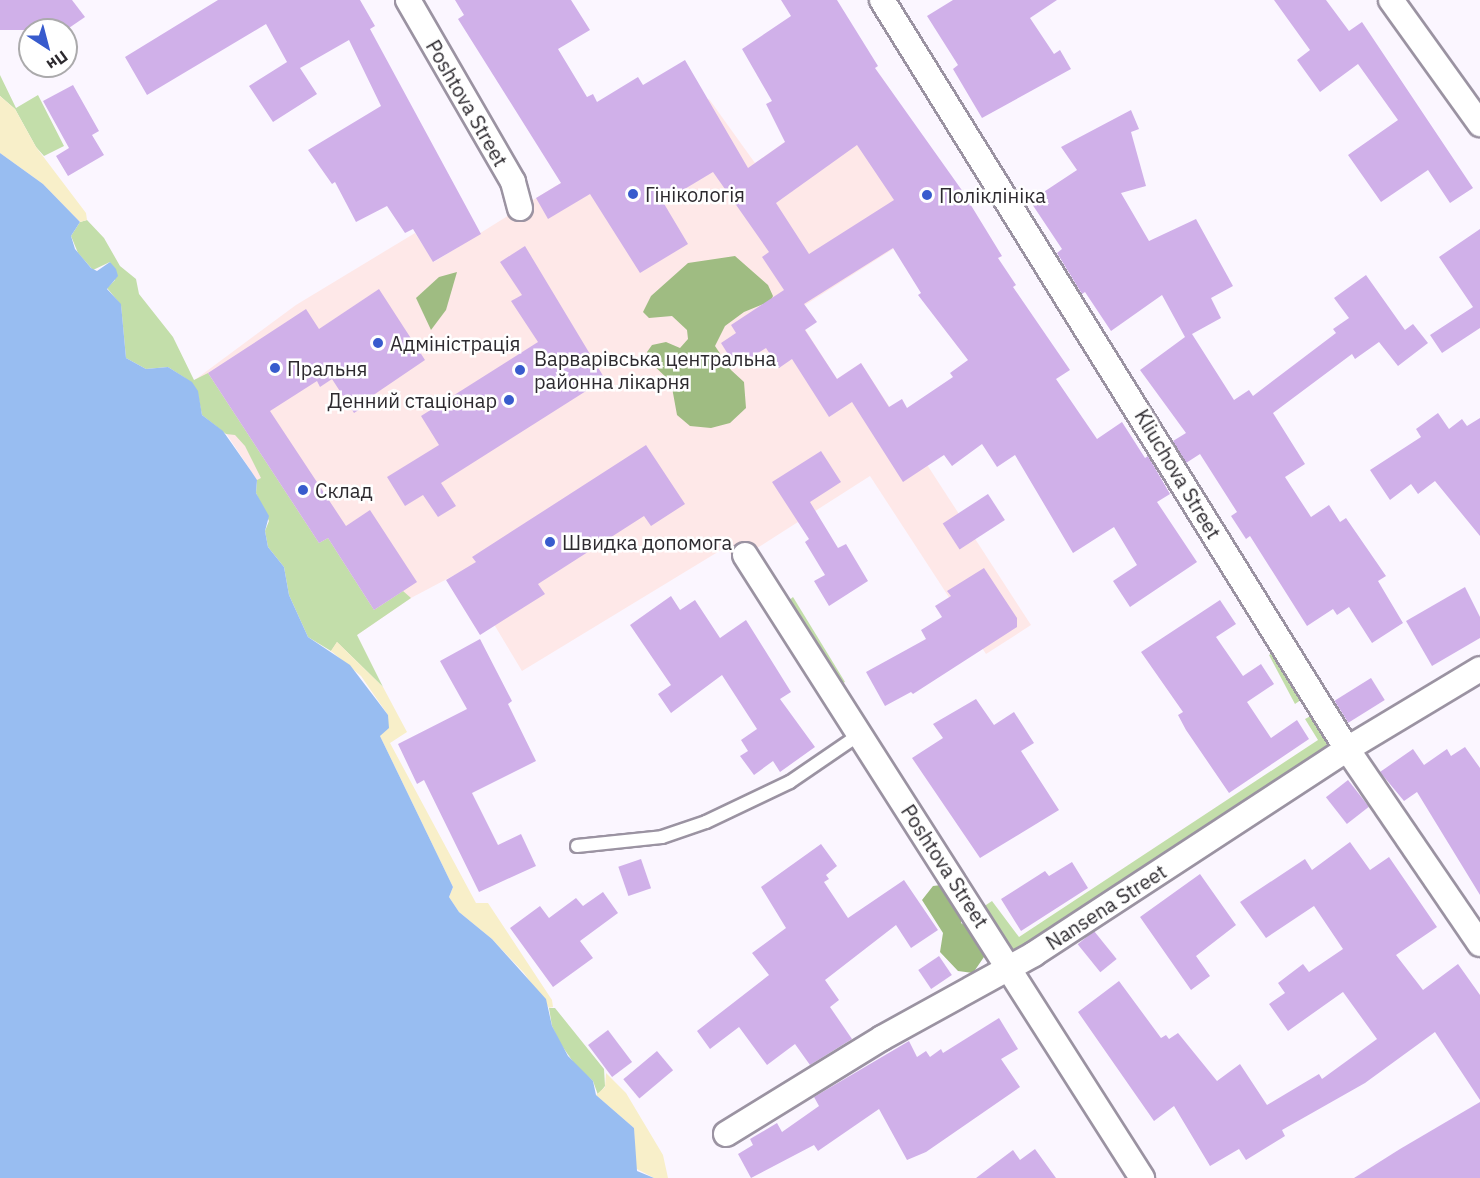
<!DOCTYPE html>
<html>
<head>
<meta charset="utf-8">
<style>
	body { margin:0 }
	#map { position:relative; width:1480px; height:1178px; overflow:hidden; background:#fbf6ff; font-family:"IBM Plex Sans",sans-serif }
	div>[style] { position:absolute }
	.medical>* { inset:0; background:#fee8e8 }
	.green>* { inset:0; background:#c3deaa }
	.forest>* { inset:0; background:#9fbc82 }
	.sand>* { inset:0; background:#f8efc9 }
	.water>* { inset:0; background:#98bdf1 }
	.building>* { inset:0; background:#d0b0e9; transform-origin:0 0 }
	.roads { filter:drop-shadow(2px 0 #9b93a2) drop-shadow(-2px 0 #9b93a2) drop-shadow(0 2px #9b93a2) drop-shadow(0 -2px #9b93a2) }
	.service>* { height:12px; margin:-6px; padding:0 6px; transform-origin:6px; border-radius:6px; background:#fff }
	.minor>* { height:24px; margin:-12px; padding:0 12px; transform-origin:12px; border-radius:12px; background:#fff }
	.dots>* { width:16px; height:16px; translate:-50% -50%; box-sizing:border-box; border:3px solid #fff; border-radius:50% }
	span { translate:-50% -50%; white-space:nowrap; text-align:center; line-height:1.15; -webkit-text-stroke:5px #fff; paint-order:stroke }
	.street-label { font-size:20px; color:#2d2a2f }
	.poi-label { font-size:20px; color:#2d2a2f }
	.left { translate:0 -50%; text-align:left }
	.right { translate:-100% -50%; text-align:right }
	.north { position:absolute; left:18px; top:18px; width:60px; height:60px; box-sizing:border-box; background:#fff; border:2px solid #abaaac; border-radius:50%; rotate:144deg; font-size:16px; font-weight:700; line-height:24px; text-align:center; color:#2d2a2f }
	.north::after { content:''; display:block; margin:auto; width:21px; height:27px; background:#385bcd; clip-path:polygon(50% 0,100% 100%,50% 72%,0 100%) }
</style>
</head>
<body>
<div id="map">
	<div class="medical">
		<i style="clip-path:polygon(880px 75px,967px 202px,794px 312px,837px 379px,861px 363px,1031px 625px,986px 654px,870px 476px,740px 559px,735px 561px,726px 547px,522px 671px,462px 571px,411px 598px,357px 635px,341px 656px,331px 651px,251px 471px,192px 382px,296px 305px,415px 233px,434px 262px,554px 187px,709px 99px,755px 163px)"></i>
	</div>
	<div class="green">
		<i style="clip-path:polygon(0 75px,16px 108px,38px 95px,64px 146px,44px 156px,36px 147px,15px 109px,0 96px)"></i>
		<i style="clip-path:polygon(87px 220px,104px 238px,120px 266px,136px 279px,139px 294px,173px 337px,194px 380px,208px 373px,319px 543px,328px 538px,374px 610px,403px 591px,411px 598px,357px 635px,383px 687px,337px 642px,331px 651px,308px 637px,289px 595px,284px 567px,268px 547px,265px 531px,269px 521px,256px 493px,257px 480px,261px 478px,245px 446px,235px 435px,226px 434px,202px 415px,198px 395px,185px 378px,168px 367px,146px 369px,126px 358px,121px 305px,107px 288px,115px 280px,110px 262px,93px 270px,78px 253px,71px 236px,80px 222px)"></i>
		<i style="clip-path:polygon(793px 597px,845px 682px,839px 685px,787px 602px)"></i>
		<i style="clip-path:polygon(1279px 649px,1308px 695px,1295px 704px,1269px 655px)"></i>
		<i style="clip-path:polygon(1318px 712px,1332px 748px,1030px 949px,1013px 952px,1005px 948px,980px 909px,992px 901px,1019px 937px,1318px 740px,1305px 719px)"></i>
		<i style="clip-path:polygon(549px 1008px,555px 1008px,604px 1069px,605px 1086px,598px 1095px,593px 1081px,576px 1066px,560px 1043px,552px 1026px)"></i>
	</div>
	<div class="forest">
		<i style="clip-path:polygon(735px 256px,768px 285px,773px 296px,771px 301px,744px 312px,725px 326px,715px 346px,731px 370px,744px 382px,746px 408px,730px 423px,711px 428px,690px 426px,677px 415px,671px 382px,649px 361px,647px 352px,652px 345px,666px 342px,680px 348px,688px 339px,687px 330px,672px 316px,649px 318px,643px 312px,651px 296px,688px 263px)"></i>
		<i style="clip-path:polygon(457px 272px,446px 310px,431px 330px,416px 298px,439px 277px)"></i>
		<i style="clip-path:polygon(941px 885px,961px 910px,961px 923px,979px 935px,986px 954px,973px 973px,958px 971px,940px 952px,943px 933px,922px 900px,933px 886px)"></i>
	</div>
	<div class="sand">
		<i style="clip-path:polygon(0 96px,15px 109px,36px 147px,86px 213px,87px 220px,80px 222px,43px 184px,0 153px)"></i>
		<i style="clip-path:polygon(337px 642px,383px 687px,407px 732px,390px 743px,476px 903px,488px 903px,552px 1000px,553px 1007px,549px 1008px,524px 973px,492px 939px,459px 912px,449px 897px,453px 887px,380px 736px,388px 715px,361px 676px,331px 651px)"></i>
		<i style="clip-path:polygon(606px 1073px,626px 1093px,663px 1155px,668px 1178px,654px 1178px,635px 1168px,634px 1128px,596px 1095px,605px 1087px)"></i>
	</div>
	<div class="water">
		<i style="clip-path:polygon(0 153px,43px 184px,80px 222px,71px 236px,75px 249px,91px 268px,97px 271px,110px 262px,116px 269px,118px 276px,107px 289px,121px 304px,126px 358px,146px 369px,168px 367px,192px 382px,198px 391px,202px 415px,223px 431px,251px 471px,257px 480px,256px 493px,269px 516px,265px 531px,268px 547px,284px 567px,289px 595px,308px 637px,350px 665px,388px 715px,389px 728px,380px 736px,453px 887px,449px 897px,459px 912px,492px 939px,546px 999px,552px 1026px,568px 1056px,593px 1081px,596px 1095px,634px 1128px,637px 1171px,654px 1178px,0 1178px)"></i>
	</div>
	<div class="building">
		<i style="clip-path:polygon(0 0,72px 0,85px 17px,66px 30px,0 30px)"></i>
		<i style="clip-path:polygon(218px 0,360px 0,375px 26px,370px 29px,481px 234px,433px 262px,413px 229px,405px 233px,387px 206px,356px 222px,335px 182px,332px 184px,308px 150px,381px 106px,349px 40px,300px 68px,317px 94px,273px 122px,249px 86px,287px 62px,266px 24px,147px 95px,125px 57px)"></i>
		<i style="clip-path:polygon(evenodd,455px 0,571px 0,590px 30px,558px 49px,587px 97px,593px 94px,597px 102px,638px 77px,643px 85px,685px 60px,748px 168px,785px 142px,766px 104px,772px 101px,742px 49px,791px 16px,781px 0,837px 0,878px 66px,875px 68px,961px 189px,1002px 256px,998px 258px,1016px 285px,1013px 287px,1070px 370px,1056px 379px,1097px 439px,1122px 422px,1145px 458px,1148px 456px,1170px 494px,1157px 502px,1197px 562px,1130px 607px,1113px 581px,1137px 565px,1114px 527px,1073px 553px,1015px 455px,997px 467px,982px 444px,952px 466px,944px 455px,903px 482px,852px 402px,829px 417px,792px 359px,779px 368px,766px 348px,736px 367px,721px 343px,736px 333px,731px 325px,784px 290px,762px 257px,769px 252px,713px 172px,663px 202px,688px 244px,640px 273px,590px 194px,548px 219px,536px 198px,561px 183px,458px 19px,464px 15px,455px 0,857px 145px,894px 200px,809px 254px,776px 203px,857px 145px,455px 0,893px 248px,921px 293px,918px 295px,968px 360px,950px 373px,953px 377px,907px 408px,902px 399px,889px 407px,861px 363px,837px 379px,805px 330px,817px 322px,804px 304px,893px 248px)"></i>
		<i style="clip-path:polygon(953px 0,1057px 0,1030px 18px,1054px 54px,1060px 50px,1071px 69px,982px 118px,953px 69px,958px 65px,927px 16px)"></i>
		<i style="clip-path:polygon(1274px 0,1326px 0,1349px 31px,1362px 22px,1473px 188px,1450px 203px,1428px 170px,1381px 202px,1348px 155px,1398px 120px,1358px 64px,1320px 92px,1297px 60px,1310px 50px)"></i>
		<i style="clip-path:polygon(73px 85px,99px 131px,92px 135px,104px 155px,68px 176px,56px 156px,69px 148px,43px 101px)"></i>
		<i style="clip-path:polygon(1131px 110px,1139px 129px,1131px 132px,1146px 186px,1121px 193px,1149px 241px,1196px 219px,1233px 286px,1211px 298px,1221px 318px,1192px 334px,1234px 400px,1249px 390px,1253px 396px,1336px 333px,1333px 329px,1349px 318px,1334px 298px,1366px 275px,1405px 330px,1413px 324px,1428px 343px,1398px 366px,1379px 342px,1355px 359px,1352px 354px,1273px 413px,1305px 464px,1285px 477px,1311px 517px,1329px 505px,1340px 522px,1346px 518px,1386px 576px,1378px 581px,1403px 623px,1372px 643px,1349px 607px,1337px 615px,1333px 609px,1307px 626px,1250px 536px,1246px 539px,1231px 516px,1237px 512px,1200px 454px,1186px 463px,1173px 441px,1186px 433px,1140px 370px,1185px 337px,1162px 295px,1111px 331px,1085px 292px,1082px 294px,1057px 253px,1062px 249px,1030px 201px,1077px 170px,1061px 147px)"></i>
		<i style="clip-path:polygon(1480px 229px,1480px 328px,1442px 353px,1430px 335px,1473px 307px,1439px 257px)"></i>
		<i style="clip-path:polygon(525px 246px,605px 379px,441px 483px,456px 506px,438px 517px,423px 495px,405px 506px,387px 477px,439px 445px,421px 416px,538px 342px,511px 301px,522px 295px,500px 262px)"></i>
		<i style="clip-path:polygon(379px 289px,425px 360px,372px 396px,374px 400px,354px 413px,332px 379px,320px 387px,317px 381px,270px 411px,346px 526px,370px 510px,417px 582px,374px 610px,328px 538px,319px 543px,208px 373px,306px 309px,319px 329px)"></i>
		<i style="clip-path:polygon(1438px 413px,1449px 429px,1462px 419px,1467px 426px,1480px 418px,1480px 536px,1435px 481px,1418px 494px,1411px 484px,1390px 500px,1370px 470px,1421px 437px,1416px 429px)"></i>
		<i style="clip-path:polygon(646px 445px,685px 504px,651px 526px,644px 516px,538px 584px,545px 594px,480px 635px,446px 580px,476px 562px,472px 557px)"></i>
		<i style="clip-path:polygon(821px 451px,841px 482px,810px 502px,838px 548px,846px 544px,868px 581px,829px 606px,814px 581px,825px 575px,805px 542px,809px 539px,772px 482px)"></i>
		<i style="left:988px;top:494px;width:31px;height:54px;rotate:57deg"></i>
		<i style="clip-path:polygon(984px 568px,1017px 618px,1017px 627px,913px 694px,911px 692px,885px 706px,866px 672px,926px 639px,921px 630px,942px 617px,935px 606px,951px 596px,947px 591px)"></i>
		<i style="clip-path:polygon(1465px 587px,1480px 617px,1480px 638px,1432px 666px,1406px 621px)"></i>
		<i style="clip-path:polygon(671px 596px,680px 610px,695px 600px,720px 638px,746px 620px,791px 692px,780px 699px,815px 747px,780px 772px,773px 761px,754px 775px,740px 756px,748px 751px,741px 740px,757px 729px,722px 675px,671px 713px,658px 694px,671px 685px,630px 625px)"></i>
		<i style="clip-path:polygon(1220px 600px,1236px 624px,1216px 637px,1243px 676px,1261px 664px,1274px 684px,1247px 702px,1271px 738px,1297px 720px,1309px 739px,1229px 793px,1186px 730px,1178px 715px,1183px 712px,1141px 652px)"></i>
		<i style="clip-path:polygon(480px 639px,512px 701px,508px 704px,536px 761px,472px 793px,498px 845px,521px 834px,536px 866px,479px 892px,424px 780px,417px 784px,398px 744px,467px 709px,440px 661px)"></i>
		<i style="left:1371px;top:678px;width:26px;height:43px;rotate:58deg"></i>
		<i style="clip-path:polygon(976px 699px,994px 725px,1014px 712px,1034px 743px,1021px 751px,1059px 810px,980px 858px,912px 758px,943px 738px,933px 724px)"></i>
		<i style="clip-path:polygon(1465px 747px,1480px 768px,1480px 895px,1417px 792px,1404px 801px,1380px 772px,1413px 749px,1424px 765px,1447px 749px,1451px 756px)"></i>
		<i style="left:1348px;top:780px;width:34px;height:28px;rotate:52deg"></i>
		<i style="clip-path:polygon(1350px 842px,1370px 870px,1389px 857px,1437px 927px,1396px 955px,1423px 990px,1458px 964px,1480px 995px,1480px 1100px,1435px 1032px,1365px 1083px,1282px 1130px,1285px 1136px,1246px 1160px,1239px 1149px,1210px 1166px,1174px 1106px,1154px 1121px,1078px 1012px,1119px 981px,1161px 1038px,1166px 1035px,1169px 1039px,1178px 1033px,1217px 1081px,1240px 1064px,1267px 1105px,1319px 1074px,1322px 1079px,1377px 1039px,1343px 992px,1288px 1031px,1269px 1004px,1285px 993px,1278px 983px,1303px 964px,1309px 972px,1343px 949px,1314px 906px,1266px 938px,1240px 902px,1305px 859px,1312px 870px)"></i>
		<i style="clip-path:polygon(821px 844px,837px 866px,826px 875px,829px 879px,824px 882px,848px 918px,904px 880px,938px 930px,911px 948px,896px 925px,825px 980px,839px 1000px,830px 1007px,852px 1039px,810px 1065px,795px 1044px,767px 1065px,739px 1027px,710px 1049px,697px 1031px,769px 975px,752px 953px,786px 928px,761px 887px)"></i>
		<i style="left:641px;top:859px;width:31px;height:24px;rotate:71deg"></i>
		<i style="clip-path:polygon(1072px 862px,1088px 888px,1021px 931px,1001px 899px,1045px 871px,1049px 876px)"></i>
		<i style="clip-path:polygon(1200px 874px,1236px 925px,1196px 956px,1210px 976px,1191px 990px,1140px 917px)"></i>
		<i style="clip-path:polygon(603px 892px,618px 913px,580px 941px,593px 958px,553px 987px,510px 928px,540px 906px,549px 918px,576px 898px,583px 906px)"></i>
		<i style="left:1094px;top:931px;width:36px;height:21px;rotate:51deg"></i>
		<i style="left:939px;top:956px;width:23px;height:25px;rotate:56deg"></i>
		<i style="clip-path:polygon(999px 1018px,1018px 1049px,1001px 1059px,1020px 1087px,926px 1152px,907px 1160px,879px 1109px,818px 1151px,814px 1145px,751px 1178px,738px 1154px,753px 1145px,750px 1139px,777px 1123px,782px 1132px,819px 1106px,814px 1097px,909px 1041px,917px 1057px,926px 1051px,930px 1057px,941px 1049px,943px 1053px)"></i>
		<i style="left:608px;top:1030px;width:40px;height:25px;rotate:53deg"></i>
		<i style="left:657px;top:1051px;width:25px;height:44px;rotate:50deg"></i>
		<i style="clip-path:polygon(1480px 1102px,1480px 1178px,1354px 1178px,1400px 1149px)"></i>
		<i style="clip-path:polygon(1035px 1149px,1056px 1178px,976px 1178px,1013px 1150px,1020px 1160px)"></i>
	</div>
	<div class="roads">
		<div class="service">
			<i style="left:577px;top:846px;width:85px;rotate:-6deg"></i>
			<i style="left:662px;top:837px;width:46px;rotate:-18.8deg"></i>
			<i style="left:706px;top:822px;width:93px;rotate:-25.5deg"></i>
			<i style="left:790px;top:782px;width:85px;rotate:-34.4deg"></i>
		</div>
		<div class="minor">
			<i style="left:408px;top:0;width:210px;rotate:60deg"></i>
			<i style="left:513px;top:182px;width:27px;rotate:75deg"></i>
			<i style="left:882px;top:0;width:882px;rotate:58.17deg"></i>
			<i style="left:1347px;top:749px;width:236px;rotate:55.7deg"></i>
			<i style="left:1391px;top:0;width:153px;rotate:54.3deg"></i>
			<i style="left:745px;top:555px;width:739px;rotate:57.49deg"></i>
			<i style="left:726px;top:1134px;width:183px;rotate:-31.6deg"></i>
			<i style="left:882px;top:1038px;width:174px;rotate:-28.9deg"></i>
			<i style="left:1034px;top:954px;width:374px;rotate:-33.2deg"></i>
			<i style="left:1347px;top:749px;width:155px;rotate:-31deg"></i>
		</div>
	</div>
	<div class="dots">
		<i style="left:633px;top:194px;background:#385bcd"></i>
		<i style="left:927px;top:195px;background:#385bcd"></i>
		<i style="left:378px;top:343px;background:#385bcd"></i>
		<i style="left:275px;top:368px;background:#385bcd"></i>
		<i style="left:520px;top:370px;background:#385bcd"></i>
		<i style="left:509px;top:400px;background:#385bcd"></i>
		<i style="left:303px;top:490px;background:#385bcd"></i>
		<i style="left:550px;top:542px;background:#385bcd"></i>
	</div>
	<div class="street-label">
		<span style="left:467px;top:103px;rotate:60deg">Poshtova Street</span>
		<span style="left:1178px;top:474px;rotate:59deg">Kliuchova Street</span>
		<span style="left:945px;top:866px;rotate:57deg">Poshtova Street</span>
		<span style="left:1106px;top:907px;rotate:-33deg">Nansena Street</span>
	</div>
	<div class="poi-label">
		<span class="left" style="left:645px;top:194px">Гінікологія</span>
		<span class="left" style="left:939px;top:195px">Поліклініка</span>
		<span class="left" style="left:390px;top:343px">Адміністрація</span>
		<span class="left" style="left:534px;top:370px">Варварівська центральна<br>районна лікарня</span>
		<span class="left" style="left:287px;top:368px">Пральня</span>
		<span class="right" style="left:497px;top:400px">Денний стаціонар</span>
		<span class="left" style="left:315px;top:490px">Склад</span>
		<span class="left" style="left:562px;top:542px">Швидка допомога</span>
	</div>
	<div class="north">Пн</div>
</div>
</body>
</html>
